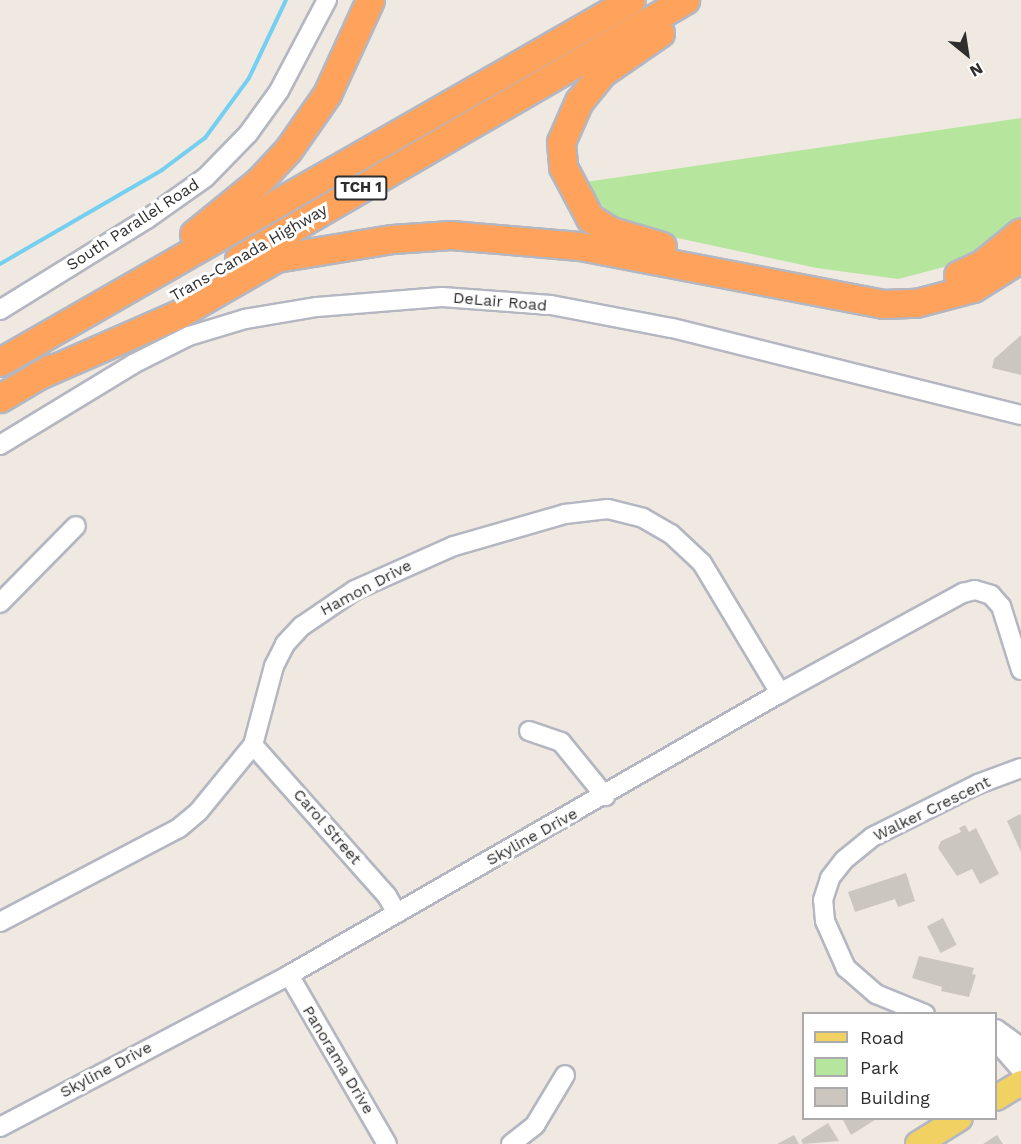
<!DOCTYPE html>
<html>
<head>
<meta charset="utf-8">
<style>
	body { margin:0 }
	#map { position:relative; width:1021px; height:1144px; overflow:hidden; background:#efe9e1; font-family:"Work Sans",sans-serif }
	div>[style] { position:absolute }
	.green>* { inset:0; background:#b6e59e }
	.stream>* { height:4px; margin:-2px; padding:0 2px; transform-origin:2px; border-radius:2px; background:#75cff0 }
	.building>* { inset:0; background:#cbc7bf; transform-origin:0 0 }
	.roads { filter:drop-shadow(2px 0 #b4b7c1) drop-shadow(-2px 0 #b4b7c1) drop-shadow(0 2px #b4b7c1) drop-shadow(0 -2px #b4b7c1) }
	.minor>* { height:18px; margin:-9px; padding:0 9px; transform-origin:9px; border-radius:9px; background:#fff }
	.major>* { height:24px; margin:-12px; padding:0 12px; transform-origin:12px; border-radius:12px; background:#f2d163 }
	.highway>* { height:27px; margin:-13.5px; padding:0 13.5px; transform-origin:13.5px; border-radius:13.5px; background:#ffa35c }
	span { translate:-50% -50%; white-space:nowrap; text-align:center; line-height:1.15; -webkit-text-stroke:6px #fff; paint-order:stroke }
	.shield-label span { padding:2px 4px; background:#fff; border:2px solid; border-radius:4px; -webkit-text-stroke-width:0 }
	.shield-label { font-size:15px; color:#2e2e2e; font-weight:700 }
	.street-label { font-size:16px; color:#2e2e2e }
	.legend { position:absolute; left:802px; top:1012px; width:195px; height:108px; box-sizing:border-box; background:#fff; border:2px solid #ababab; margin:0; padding:8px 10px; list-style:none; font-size:18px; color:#2e2e2e }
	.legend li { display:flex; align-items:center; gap:12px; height:30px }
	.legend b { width:30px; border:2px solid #ababab }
	.north { position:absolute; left:937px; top:24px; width:60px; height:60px; -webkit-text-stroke:4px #fff; paint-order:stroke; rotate:150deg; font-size:16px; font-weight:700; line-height:24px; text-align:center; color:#2e2e2e }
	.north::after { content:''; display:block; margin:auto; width:21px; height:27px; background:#2e2e2e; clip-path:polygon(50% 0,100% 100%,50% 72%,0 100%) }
</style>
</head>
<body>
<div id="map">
	<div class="green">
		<i style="clip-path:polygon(1021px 118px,1021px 229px,963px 262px,898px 279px,817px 268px,631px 228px,604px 208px,586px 182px)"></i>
	</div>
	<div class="stream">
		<i style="left:0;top:264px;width:187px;rotate:-30.1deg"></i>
		<i style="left:162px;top:170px;width:54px;rotate:-36.7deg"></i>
		<i style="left:205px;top:138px;width:74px;rotate:-53.7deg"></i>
		<i style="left:249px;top:78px;width:86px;rotate:-64.6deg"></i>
	</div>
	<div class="building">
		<i style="clip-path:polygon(1021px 335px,1021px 375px,992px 368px,994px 359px)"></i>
		<i style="clip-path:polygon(1020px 814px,1021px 816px,1021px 852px,1007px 821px)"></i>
		<i style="clip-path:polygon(965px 825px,969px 832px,976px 828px,999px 874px,980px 884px,972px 869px,957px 876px,938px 848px,941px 841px,961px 832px,959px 828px)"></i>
		<i style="clip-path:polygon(906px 873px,915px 901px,898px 907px,895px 899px,855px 912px,848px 892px)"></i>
		<i style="left:943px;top:918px;width:30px;height:18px;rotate:63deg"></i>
		<i style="clip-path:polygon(919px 956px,974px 968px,972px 974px,976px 975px,969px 997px,941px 991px,942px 987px,912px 978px)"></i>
		<i style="clip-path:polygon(842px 1118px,878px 1118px,851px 1135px)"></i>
		<i style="clip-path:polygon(828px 1123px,839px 1141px,803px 1144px,801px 1140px)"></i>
		<i style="clip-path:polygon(794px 1135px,799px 1144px,777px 1144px)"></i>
		<i style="clip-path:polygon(997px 1135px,1003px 1144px,983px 1144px)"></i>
	</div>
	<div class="roads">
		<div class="minor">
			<i style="left:0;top:310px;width:173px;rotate:-31.8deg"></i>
			<i style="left:147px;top:219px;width:72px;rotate:-35.4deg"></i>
			<i style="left:206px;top:177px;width:60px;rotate:-45.7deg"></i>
			<i style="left:248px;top:134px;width:53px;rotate:-54.2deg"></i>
			<i style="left:279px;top:91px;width:103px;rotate:-62.2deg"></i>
			<i style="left:0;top:445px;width:156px;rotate:-31.3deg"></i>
			<i style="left:133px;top:364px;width:63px;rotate:-26.6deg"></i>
			<i style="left:189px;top:336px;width:59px;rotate:-16.9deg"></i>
			<i style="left:245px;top:319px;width:73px;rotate:-9.5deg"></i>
			<i style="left:317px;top:307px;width:125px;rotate:-4.6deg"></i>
			<i style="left:442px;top:297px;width:109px;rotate:4.2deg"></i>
			<i style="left:551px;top:305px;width:123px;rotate:10.8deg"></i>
			<i style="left:672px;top:328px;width:360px;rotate:14deg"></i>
			<i style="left:0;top:603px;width:108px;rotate:-45.4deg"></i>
			<i style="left:529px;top:731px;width:34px;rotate:19deg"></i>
			<i style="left:561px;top:742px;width:70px;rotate:50.8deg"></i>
			<i style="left:253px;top:745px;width:202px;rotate:48.4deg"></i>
			<i style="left:387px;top:896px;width:20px;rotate:60deg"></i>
			<i style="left:0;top:922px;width:202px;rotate:-27.7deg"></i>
			<i style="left:179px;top:828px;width:26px;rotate:-40deg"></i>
			<i style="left:199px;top:811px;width:85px;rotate:-50.7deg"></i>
			<i style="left:253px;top:745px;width:82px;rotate:-75.1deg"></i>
			<i style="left:274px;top:666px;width:25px;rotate:-63deg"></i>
			<i style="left:285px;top:644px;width:25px;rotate:-47deg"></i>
			<i style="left:302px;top:626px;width:64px;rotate:-34.2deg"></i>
			<i style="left:355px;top:590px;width:108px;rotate:-24deg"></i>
			<i style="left:454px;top:546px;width:116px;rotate:-16.1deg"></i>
			<i style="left:565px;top:514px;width:43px;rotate:-6.6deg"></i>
			<i style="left:608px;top:509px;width:36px;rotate:14deg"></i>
			<i style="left:643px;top:518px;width:32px;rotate:30deg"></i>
			<i style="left:671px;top:534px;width:42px;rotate:43.1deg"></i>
			<i style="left:702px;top:563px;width:152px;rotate:59deg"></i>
			<i style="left:289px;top:975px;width:195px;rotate:59.9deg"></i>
			<i style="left:925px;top:1014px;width:53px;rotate:-157.8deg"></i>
			<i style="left:876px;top:994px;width:40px;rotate:-139deg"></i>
			<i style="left:846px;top:968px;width:51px;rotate:-114.1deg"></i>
			<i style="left:825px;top:921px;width:21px;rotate:-95deg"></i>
			<i style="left:823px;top:900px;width:23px;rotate:-72deg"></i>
			<i style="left:830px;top:878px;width:23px;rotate:-52deg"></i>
			<i style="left:844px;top:860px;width:36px;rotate:-39deg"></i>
			<i style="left:872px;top:837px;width:119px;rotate:-26.6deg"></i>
			<i style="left:978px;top:784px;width:46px;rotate:-20.4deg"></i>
			<i style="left:996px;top:1029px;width:31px;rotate:36deg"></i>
			<i style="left:996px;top:1041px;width:38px;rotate:49deg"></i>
			<i style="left:0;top:1127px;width:327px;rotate:-27.7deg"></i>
			<i style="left:289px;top:975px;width:566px;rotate:-29.87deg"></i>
			<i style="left:780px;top:693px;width:209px;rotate:-28.7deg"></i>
			<i style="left:963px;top:593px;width:12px;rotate:-14deg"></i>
			<i style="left:975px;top:590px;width:17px;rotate:17deg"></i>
			<i style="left:991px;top:595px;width:15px;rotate:48deg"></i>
			<i style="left:1001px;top:606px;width:67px;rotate:72.6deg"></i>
			<i style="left:511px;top:1144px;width:31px;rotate:-38deg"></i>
			<i style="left:535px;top:1125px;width:58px;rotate:-59deg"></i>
		</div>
		<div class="major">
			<i style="left:996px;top:1098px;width:29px;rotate:-31deg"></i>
			<i style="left:918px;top:1144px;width:49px;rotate:-31.8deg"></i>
		</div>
		<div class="highway">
			<i style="left:660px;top:33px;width:70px;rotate:145.4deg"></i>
			<i style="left:602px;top:73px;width:36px;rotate:129deg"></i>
			<i style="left:579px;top:101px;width:45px;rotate:113.7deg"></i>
			<i style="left:561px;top:142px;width:25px;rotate:85deg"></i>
			<i style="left:563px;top:167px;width:58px;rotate:62.1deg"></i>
			<i style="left:590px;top:218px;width:25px;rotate:32deg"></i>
			<i style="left:611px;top:231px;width:53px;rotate:16.4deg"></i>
			<i style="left:194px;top:234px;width:84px;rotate:-39.2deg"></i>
			<i style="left:259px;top:181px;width:42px;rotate:-46.9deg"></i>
			<i style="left:288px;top:150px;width:68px;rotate:-55.1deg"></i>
			<i style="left:327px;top:94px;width:103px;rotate:-65.4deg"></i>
			<i style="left:239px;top:259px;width:516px;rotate:-30.14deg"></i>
			<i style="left:958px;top:275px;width:26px;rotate:-25deg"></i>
			<i style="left:982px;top:264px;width:50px;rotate:-39.4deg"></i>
			<i style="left:0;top:362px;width:727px;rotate:-29.84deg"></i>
			<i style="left:37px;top:376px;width:155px;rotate:-23.6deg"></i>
			<i style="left:179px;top:314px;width:112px;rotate:-30deg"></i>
			<i style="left:276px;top:258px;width:118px;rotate:-9.3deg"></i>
			<i style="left:392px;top:239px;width:59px;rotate:-3.9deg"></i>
			<i style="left:451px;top:235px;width:129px;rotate:4.9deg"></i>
			<i style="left:580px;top:246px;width:309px;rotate:10.8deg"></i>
			<i style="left:883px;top:304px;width:33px;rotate:-2deg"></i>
			<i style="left:916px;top:303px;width:59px;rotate:-14.7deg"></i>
			<i style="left:973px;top:288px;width:57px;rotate:-32deg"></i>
			<i style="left:0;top:398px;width:59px;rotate:-30.5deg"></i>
		</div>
	</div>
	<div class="shield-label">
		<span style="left:361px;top:188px">TCH 1</span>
	</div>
	<div class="street-label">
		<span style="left:133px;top:225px;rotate:-33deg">South Parallel Road</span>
		<span style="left:249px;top:253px;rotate:-30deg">Trans-Canada Highway</span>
		<span style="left:500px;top:302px;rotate:5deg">DeLair Road</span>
		<span style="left:366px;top:588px;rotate:-28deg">Hamon Drive</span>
		<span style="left:932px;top:809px;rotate:-26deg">Walker Crescent</span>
		<span style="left:327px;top:827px;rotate:49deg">Carol Street</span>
		<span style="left:532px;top:837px;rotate:-29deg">Skyline Drive</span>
		<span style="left:338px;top:1060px;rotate:59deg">Panorama Drive</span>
		<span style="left:106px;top:1070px;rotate:-28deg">Skyline Drive</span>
	</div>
	<ul class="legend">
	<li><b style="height:8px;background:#f2d163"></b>Road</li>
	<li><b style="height:16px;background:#b6e59e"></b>Park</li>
	<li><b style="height:16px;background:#cbc7bf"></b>Building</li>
	</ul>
	<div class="north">N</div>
</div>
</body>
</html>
